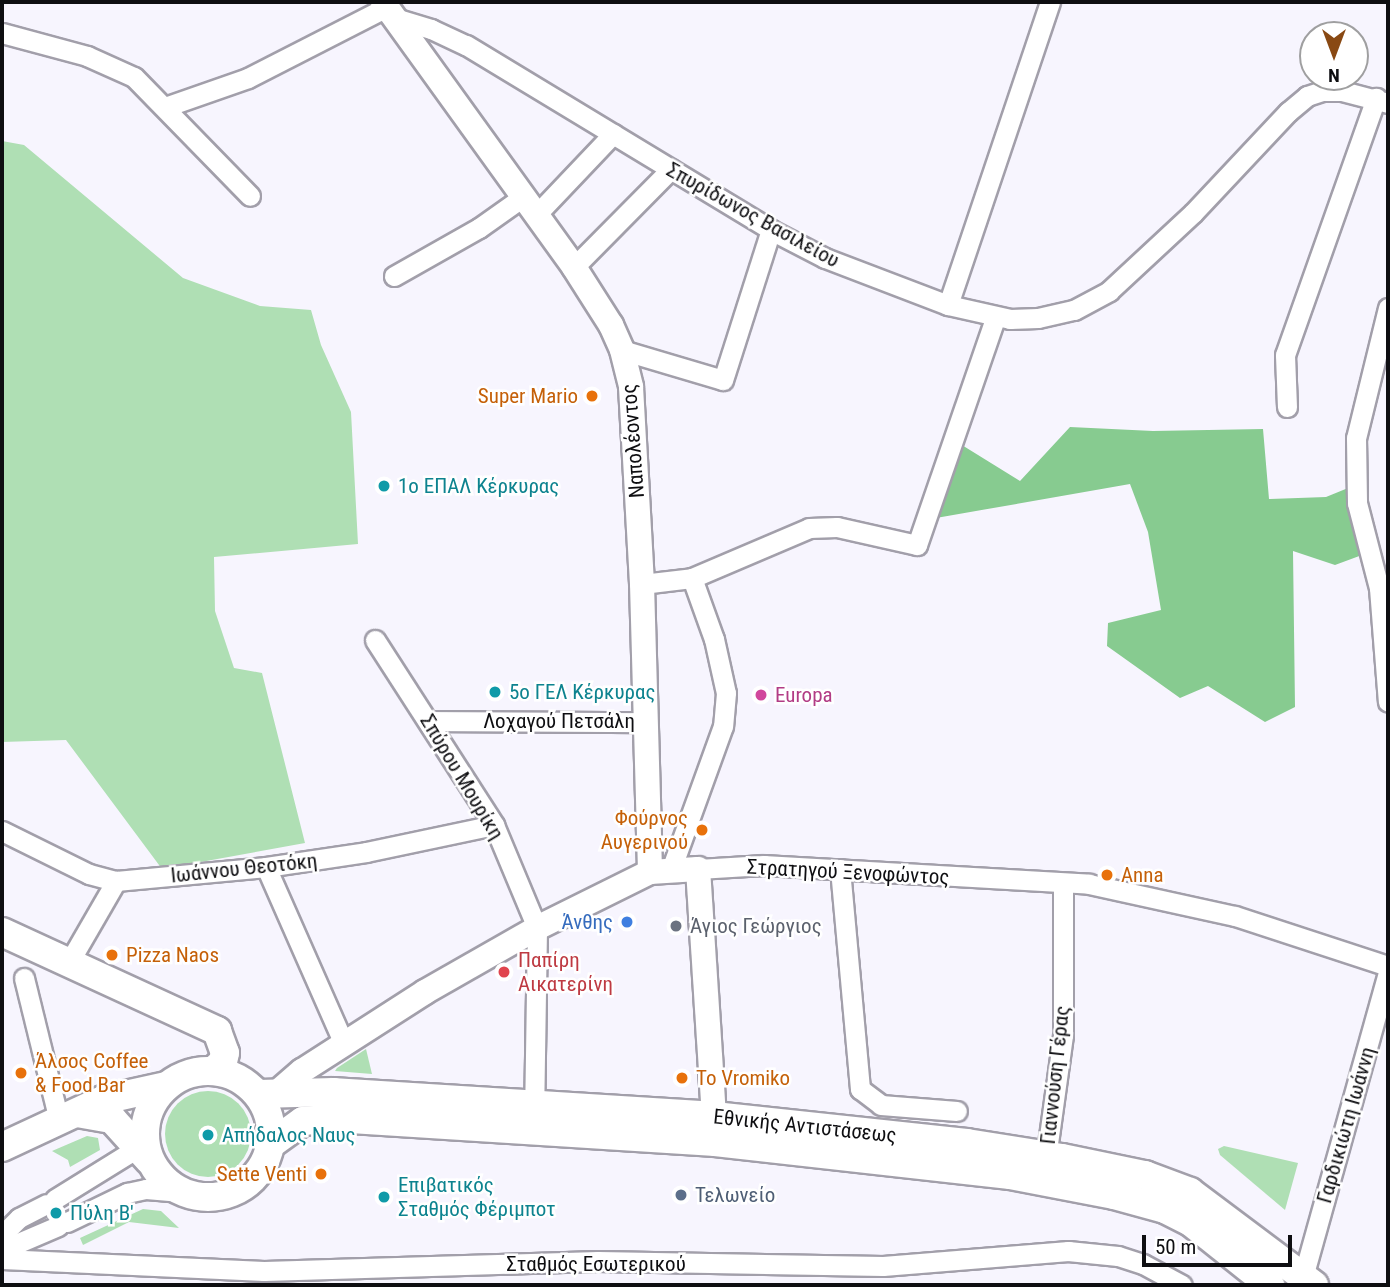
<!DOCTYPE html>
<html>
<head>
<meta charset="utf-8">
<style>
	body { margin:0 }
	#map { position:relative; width:1390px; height:1287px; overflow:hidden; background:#f7f5fe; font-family:"Roboto Condensed",sans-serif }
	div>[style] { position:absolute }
	.green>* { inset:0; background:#afdfb4 }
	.round { border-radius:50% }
	.forest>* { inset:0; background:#87cb90 }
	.roads { filter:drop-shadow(2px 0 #a29faa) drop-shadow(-2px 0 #a29faa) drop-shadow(0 2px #a29faa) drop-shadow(0 -2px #a29faa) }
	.minor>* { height:19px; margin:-9.5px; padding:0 9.5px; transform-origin:9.5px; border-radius:9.5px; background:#fff }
	.tertiary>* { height:24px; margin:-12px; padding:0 12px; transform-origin:12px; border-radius:12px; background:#fff }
	.secondary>* { height:28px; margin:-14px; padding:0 14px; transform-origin:14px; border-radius:14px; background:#fff }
	.secondary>.ring { margin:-14px; padding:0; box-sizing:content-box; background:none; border:28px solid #fff; border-radius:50% }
	.dots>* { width:19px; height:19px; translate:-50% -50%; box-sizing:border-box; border:4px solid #fff; border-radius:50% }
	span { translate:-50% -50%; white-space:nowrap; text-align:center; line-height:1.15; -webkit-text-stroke:5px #fff; paint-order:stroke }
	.street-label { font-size:21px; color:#0e0e11 }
	.food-label { font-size:21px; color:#c56008 }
	.right { translate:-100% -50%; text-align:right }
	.left { translate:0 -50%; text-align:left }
	.culture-label { font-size:21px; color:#0d838f }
	.hotel-label { font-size:21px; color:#b23c85 }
	.shop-label { font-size:21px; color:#366cbe }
	.worship-label { font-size:21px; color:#5b616d }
	.health-label { font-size:21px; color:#be3a42 }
	.service-label { font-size:21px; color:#4e5e75 }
	.frame { position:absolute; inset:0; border:4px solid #0e0e11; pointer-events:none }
	.north { position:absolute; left:1299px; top:21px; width:70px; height:70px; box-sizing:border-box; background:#fff; border:2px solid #9f9fa0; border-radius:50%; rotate:180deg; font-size:19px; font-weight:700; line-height:28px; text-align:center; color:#0e0e11 }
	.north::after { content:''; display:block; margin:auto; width:24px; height:32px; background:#894913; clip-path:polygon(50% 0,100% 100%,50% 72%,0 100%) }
	.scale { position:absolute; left:1142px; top:1235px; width:150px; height:32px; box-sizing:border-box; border:4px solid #0e0e11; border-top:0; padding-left:9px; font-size:21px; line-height:24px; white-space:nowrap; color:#0e0e11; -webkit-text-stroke:5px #fff; paint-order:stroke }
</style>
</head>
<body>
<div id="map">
	<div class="green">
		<i style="clip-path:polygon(2px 141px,24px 145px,183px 278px,260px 306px,311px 310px,321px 345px,351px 412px,358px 544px,214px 557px,215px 611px,234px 668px,262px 673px,305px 843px,162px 869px,66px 740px,2px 742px)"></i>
		<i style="clip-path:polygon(366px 1049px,372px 1074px,335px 1071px,337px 1068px)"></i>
		<i class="round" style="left:165px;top:1091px;width:86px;height:86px"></i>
		<i style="clip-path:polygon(87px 1136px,98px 1138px,100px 1150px,70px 1167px,68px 1160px,52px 1151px)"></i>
		<i style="clip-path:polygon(1224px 1146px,1298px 1163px,1285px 1210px,1220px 1155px,1218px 1149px)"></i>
		<i style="clip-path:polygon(143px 1209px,161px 1211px,179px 1228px,129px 1222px,83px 1245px,80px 1238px)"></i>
	</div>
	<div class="forest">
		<i style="clip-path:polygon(1070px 427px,1153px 431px,1263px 429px,1269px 499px,1326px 497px,1353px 486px,1362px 555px,1335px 565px,1293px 551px,1295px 707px,1265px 722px,1208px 686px,1180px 698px,1107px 646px,1108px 623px,1161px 610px,1148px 532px,1130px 484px,936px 518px,957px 442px,1020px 481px)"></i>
	</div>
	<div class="roads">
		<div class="minor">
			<i style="left:395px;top:18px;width:38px;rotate:17deg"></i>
			<i style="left:431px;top:29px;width:38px;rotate:25deg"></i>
			<i style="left:466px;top:45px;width:357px;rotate:31.2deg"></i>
			<i style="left:771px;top:230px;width:61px;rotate:27.4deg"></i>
			<i style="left:825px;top:258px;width:132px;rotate:20.9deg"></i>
			<i style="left:948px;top:305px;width:64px;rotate:12.7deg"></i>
			<i style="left:1010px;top:319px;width:28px;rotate:-2deg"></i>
			<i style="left:1038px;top:318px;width:37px;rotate:-13deg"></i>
			<i style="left:1074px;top:310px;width:40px;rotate:-28deg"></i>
			<i style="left:1109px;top:291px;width:115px;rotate:-42.9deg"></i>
			<i style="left:1193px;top:213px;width:139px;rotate:-46.8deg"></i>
			<i style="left:1288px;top:112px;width:25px;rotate:-40deg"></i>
			<i style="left:1307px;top:96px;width:16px;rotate:-18deg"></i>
			<i style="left:1322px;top:91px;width:20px"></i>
			<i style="left:1342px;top:91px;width:48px;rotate:14.6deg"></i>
			<i style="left:2px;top:33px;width:88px;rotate:15.1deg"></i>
			<i style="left:87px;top:56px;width:51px;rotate:24.1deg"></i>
			<i style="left:134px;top:77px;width:166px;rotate:45.7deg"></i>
			<i style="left:165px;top:107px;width:88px;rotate:-19.3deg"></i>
			<i style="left:248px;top:78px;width:156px;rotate:-27.1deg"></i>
			<i style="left:536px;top:215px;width:112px;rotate:-46.5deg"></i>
			<i style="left:574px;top:267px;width:138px;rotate:-45.3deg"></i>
			<i style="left:394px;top:276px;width:98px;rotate:-29.5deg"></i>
			<i style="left:479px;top:228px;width:55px;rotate:-35.4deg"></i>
			<i style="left:948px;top:305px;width:320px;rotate:-71.4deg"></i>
			<i style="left:1388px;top:308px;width:134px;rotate:103.8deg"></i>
			<i style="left:1356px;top:438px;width:65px;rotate:89.1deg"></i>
			<i style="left:1357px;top:503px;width:88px;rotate:75.5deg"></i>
			<i style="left:1379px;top:588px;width:114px;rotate:85.5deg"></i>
			<i style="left:622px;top:350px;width:105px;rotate:16.5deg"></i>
			<i style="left:723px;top:380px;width:157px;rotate:-72.3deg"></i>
			<i style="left:1287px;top:407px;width:52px;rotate:-92.2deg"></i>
			<i style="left:1285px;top:355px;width:273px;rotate:-70.5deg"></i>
			<i style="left:692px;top:578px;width:127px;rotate:-23.1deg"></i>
			<i style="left:809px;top:528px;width:28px;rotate:-2deg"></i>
			<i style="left:837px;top:527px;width:82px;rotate:12.7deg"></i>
			<i style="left:917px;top:545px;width:240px;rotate:-71deg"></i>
			<i style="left:642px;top:584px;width:50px;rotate:-6.8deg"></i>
			<i style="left:692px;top:578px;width:65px;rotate:70.2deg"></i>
			<i style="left:714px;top:639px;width:55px;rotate:77.5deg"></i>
			<i style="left:726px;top:693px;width:33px;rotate:95deg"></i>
			<i style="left:723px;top:726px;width:153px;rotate:109.9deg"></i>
			<i style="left:375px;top:640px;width:220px;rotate:57.2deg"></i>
			<i style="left:494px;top:825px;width:112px;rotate:67.3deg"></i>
			<i style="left:537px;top:928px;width:189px;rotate:90.9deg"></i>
			<i style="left:430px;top:721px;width:216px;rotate:0.3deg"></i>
			<i style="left:2px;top:831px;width:97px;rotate:26.3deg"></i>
			<i style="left:89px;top:874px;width:28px;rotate:15deg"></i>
			<i style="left:116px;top:881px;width:151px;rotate:-5.3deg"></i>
			<i style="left:266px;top:867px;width:101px;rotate:-8.5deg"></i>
			<i style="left:366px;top:852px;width:131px;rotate:-11.9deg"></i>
			<i style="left:266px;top:867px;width:193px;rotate:66.2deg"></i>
			<i style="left:698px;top:869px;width:66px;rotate:-3.5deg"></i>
			<i style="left:764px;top:865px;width:326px;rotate:3.3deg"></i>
			<i style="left:1089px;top:884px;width:149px;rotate:12.4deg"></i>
			<i style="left:1235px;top:916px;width:161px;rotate:18.1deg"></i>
			<i style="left:840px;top:869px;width:221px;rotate:84.8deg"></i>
			<i style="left:860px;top:1089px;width:26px;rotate:37deg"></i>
			<i style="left:881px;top:1105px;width:76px;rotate:4.5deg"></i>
			<i style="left:68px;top:964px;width:96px;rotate:-60deg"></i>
			<i style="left:24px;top:978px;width:146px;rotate:76.2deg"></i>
			<i style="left:1045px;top:1165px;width:131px;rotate:-82.1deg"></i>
			<i style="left:1063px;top:1035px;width:151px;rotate:-90deg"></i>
			<i style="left:55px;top:1199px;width:99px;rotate:-31.8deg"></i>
			<i style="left:67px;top:1222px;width:67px;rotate:-25.8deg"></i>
			<i style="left:127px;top:1193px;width:19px;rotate:-12deg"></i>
			<i style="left:146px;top:1189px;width:38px;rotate:5deg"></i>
			<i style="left:2px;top:1235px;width:24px;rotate:-45deg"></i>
			<i style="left:19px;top:1218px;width:30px;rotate:-27deg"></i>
			<i style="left:2px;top:1250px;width:61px;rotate:-23.2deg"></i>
			<i style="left:2px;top:1259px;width:262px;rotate:2.6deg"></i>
			<i style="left:264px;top:1271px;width:334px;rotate:-1.7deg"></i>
			<i style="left:598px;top:1261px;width:285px;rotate:1deg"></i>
			<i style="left:883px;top:1266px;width:186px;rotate:-4.6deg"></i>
			<i style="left:1068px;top:1251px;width:50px;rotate:5.7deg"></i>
			<i style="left:1118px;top:1256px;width:26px;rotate:18deg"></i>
			<i style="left:1143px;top:1264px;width:44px;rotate:28.3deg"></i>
			<i style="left:1303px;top:1277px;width:317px;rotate:-74.4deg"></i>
		</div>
		<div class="tertiary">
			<i style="left:383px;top:2px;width:327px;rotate:54.2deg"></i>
			<i style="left:574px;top:267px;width:69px;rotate:57.5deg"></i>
			<i style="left:611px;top:325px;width:27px;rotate:66deg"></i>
			<i style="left:622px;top:350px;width:38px;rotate:76deg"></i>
			<i style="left:631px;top:387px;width:197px;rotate:86.8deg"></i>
			<i style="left:642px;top:584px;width:288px;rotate:88.4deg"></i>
			<i style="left:274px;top:1095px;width:37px;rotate:-41deg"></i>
			<i style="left:302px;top:1071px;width:146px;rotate:-32.7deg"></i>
			<i style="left:425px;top:992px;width:129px;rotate:-29.7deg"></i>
			<i style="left:537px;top:928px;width:126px;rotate:-26.4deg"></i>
			<i style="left:650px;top:872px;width:48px;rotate:-3.6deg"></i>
			<i style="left:698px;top:869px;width:267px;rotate:86.3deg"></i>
		</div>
		<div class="secondary">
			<i style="left:2px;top:932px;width:237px;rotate:24.7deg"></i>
			<i style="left:217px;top:1031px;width:23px;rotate:70deg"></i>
			<i style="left:225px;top:1053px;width:9px;rotate:103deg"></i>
			<i style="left:223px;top:1062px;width:12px;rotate:138deg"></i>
			<i class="ring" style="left:145px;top:1071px;width:98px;height:98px"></i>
			<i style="left:259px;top:1094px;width:75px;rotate:-1.5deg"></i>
			<i style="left:334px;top:1092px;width:381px;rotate:3.6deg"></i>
			<i style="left:714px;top:1116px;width:254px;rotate:6.1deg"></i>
			<i style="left:967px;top:1143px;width:96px;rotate:9deg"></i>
			<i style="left:1062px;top:1158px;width:85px;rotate:11.6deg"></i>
			<i style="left:1145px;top:1175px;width:48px;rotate:20.7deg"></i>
			<i style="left:1190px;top:1192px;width:155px;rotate:36.9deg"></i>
			<i style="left:77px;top:1113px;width:36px;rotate:10deg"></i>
			<i style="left:112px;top:1119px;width:55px;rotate:47.9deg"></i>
			<i style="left:271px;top:1144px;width:39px;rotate:-36deg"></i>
			<i style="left:303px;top:1121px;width:32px;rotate:-5deg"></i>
			<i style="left:335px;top:1118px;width:381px;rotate:3.6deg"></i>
			<i style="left:715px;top:1142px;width:297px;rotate:6.4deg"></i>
			<i style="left:1010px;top:1175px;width:106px;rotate:10.9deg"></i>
			<i style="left:1114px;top:1195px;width:53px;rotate:15.4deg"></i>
			<i style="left:1165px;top:1209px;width:30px;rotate:27deg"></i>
			<i style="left:1192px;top:1223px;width:100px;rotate:38.5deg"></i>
			<i style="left:2px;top:1147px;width:111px;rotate:-25deg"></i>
			<i style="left:103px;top:1100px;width:65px;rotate:-12.5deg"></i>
		</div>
	</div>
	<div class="dots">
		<i style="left:592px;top:396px;background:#e8710a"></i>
		<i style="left:384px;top:486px;background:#0f9aa8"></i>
		<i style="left:495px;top:692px;background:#0f9aa8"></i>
		<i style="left:761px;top:695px;background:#d1479c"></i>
		<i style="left:702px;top:830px;background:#e8710a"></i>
		<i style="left:1107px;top:875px;background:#e8710a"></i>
		<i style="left:627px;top:922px;background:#3f7fe0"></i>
		<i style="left:676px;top:926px;background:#6b7280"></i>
		<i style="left:112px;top:955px;background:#e8710a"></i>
		<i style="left:504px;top:972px;background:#e0444e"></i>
		<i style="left:21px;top:1073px;background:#e8710a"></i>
		<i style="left:682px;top:1078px;background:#e8710a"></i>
		<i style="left:208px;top:1135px;background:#0f9aa8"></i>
		<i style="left:321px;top:1174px;background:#e8710a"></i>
		<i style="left:681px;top:1195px;background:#5c6f8a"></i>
		<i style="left:384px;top:1197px;background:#0f9aa8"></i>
		<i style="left:56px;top:1213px;background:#0f9aa8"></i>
	</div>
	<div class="street-label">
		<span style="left:753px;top:215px;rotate:29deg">Σπυρίδωνος Βασιλείου</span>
		<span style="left:633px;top:441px;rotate:-94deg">Ναπολέοντος</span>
		<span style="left:559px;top:721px">Λοχαγού Πετσάλη</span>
		<span style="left:462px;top:777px;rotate:59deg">Σπύρου Μουρίκη</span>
		<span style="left:244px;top:868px;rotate:-6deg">Ιωάννου Θεοτόκη</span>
		<span style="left:848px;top:872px;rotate:3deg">Στρατηγού Ξενοφώντος</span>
		<span style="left:1055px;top:1075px;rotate:-84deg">Γιαννούση Γέρας</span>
		<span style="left:1346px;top:1125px;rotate:-74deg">Γαρδικιώτη Ιωάννη</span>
		<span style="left:805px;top:1126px;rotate:6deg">Εθνικής Αντιστάσεως</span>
		<span style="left:596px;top:1264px">Σταθμός Εσωτερικού</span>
	</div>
	<div class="food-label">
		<span class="right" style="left:578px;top:396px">Super Mario</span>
		<span class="right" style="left:688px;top:830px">Φούρνος<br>Αυγερινού</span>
		<span class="left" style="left:1121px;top:875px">Anna</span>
		<span class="left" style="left:126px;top:955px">Pizza Naos</span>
		<span class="left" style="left:35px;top:1073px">Άλσος Coffee<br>&amp; Food Bar</span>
		<span class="left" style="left:696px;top:1078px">To Vromiko</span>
		<span class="right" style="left:307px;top:1174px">Sette Venti</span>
	</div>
	<div class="culture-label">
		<span class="left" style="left:398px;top:486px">1ο ΕΠΑΛ Κέρκυρας</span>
		<span class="left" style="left:509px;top:692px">5ο ΓΕΛ Κέρκυρας</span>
		<span class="left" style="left:222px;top:1135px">Απήδαλος Ναυς</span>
		<span class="left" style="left:398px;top:1197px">Επιβατικός<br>Σταθμός Φέριμποτ</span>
		<span class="left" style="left:70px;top:1213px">Πύλη Β'</span>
	</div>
	<div class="hotel-label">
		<span class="left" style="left:775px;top:695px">Europa</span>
	</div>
	<div class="shop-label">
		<span class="right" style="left:613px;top:922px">Άνθης</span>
	</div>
	<div class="worship-label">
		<span class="left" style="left:690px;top:926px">Άγιος Γεώργιος</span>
	</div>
	<div class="health-label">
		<span class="left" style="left:518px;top:972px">Παπίρη<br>Αικατερίνη</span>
	</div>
	<div class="service-label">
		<span class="left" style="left:695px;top:1195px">Τελωνείο</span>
	</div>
	<div class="frame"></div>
	<div class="north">N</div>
	<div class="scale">50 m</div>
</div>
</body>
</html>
